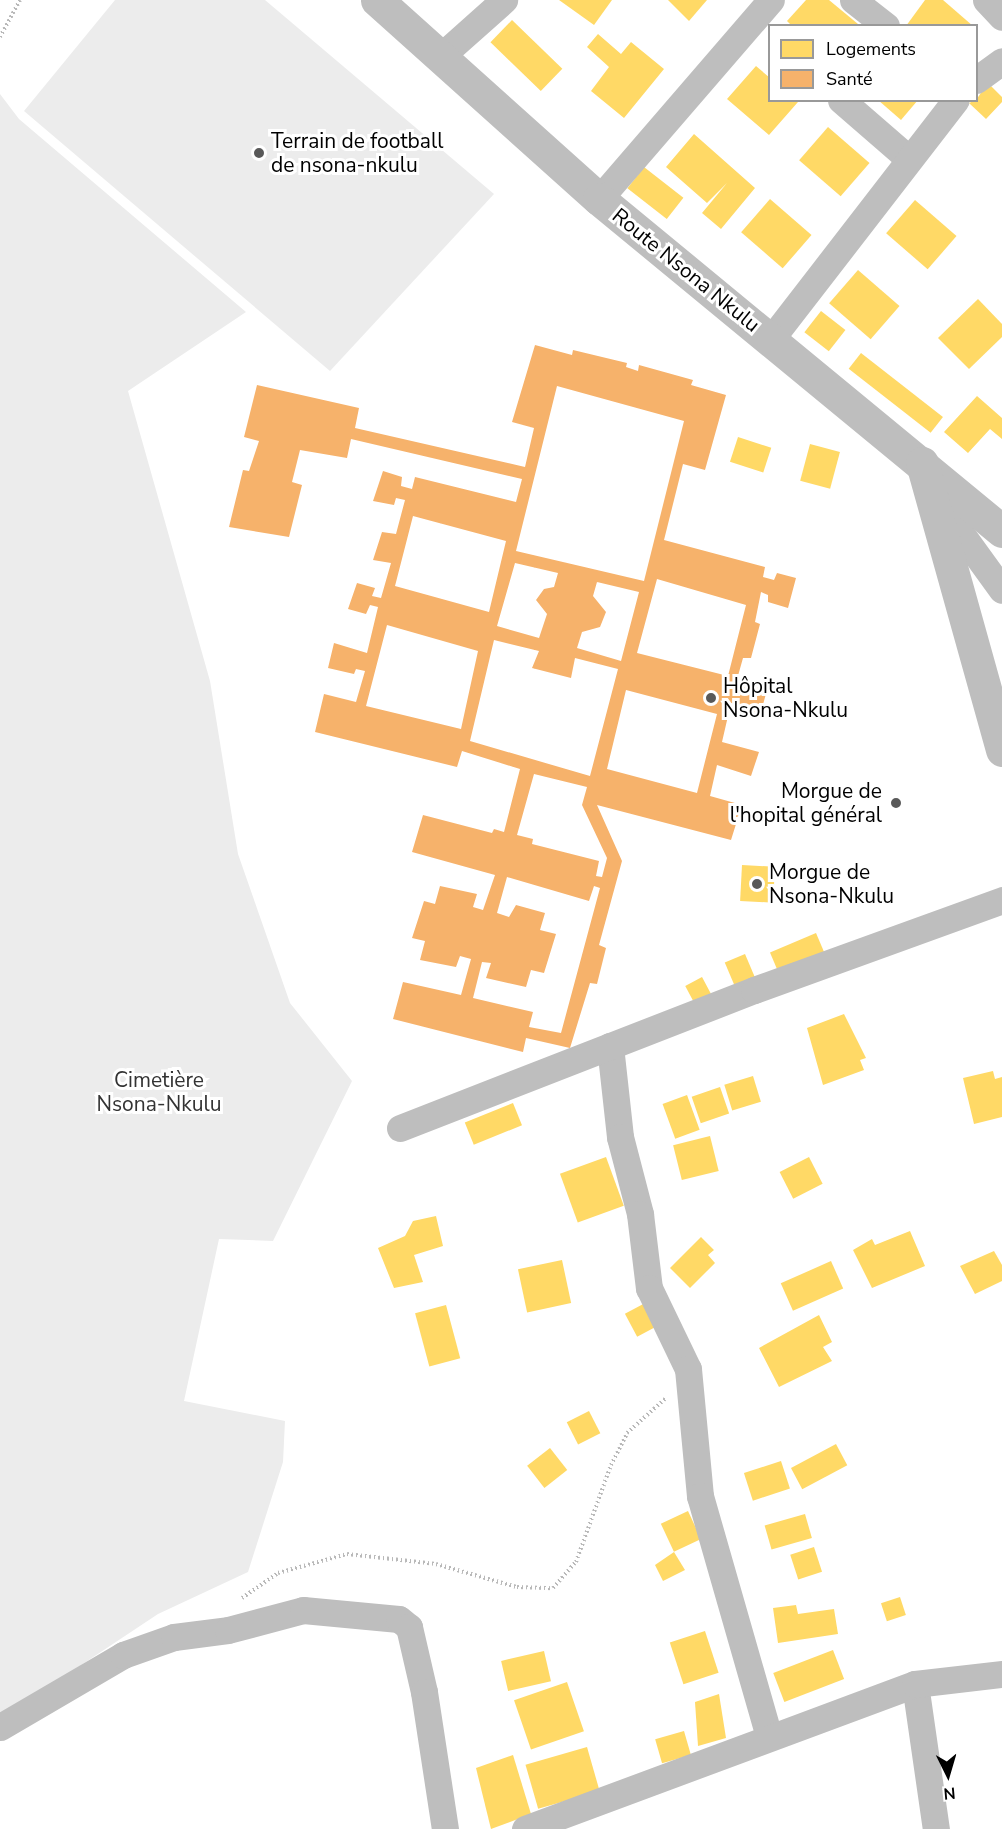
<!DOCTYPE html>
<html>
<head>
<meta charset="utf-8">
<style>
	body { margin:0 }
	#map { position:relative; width:1002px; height:1829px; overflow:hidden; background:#fff; font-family:"Nunito Sans",sans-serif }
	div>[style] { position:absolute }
	.green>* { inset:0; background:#ececec }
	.homes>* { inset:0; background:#ffd966; transform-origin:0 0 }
	.health>* { inset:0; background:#f6b26b }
	.path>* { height:4px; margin-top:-2px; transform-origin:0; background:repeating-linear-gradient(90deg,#b9b9b9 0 1.5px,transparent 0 4.5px) }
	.minor>* { height:27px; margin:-13.5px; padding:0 13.5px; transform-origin:13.5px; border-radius:13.5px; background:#bebebe }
	.tertiary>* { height:33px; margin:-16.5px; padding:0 16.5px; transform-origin:16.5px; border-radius:16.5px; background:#bebebe }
	.dots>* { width:16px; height:16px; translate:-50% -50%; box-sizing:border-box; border:3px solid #fff; border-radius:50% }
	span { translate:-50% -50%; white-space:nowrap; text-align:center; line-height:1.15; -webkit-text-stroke:6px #fff; paint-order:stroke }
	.poi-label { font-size:21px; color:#000 }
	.left { translate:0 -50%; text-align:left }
	.right { translate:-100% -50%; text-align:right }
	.street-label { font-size:21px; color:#000 }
	.park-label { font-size:21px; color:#333 }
	.legend { position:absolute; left:768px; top:24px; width:210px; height:78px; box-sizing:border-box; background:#fff; border:2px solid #999; margin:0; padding:8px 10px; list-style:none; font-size:18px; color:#000 }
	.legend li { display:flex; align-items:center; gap:12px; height:30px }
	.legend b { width:30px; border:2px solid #999 }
	.north { position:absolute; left:918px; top:1745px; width:60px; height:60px; -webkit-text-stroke:4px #fff; paint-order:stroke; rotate:175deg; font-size:16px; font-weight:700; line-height:24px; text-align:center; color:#000 }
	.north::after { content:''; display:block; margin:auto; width:21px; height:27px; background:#000; clip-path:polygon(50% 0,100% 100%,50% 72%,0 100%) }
</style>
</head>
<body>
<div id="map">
	<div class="green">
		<i style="clip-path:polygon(115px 0,265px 0,494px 194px,330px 371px,24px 111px)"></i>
		<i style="clip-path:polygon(0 94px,19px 119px,246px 312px,128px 391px,210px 681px,238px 854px,290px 1003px,352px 1081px,273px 1241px,219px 1239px,184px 1401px,285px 1421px,283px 1462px,248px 1572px,158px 1614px,0 1719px)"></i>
	</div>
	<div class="homes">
		<i style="clip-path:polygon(559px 0,612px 0,594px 25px)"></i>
		<i style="clip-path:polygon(668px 0,707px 0,689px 21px)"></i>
		<i style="clip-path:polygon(806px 0,829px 0,858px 24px,792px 26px,787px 21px)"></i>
		<i style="clip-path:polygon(925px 0,943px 0,973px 26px,906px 26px)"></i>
		<i style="left:512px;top:20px;width:70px;height:31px;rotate:44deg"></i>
		<i style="clip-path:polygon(598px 34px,621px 54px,631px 42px,664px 69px,624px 118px,591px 91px,609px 67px,587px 47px)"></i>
		<i style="clip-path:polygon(756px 66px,770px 78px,770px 100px,798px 102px,769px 135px,727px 99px)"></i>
		<i style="clip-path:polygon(988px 83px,1002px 97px,1002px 102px,986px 119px,969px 103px,976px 100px)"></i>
		<i style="clip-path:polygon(878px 100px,918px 100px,901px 120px)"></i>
		<i style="left:828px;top:127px;width:55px;height:44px;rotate:41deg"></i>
		<i style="clip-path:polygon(694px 134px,755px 188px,721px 229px,702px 213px,727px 183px,707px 203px,666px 167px)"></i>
		<i style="left:644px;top:167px;width:50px;height:27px;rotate:38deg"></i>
		<i style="left:770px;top:199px;width:55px;height:44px;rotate:41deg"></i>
		<i style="left:915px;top:200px;width:55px;height:44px;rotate:41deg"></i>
		<i style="left:858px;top:270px;width:55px;height:44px;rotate:41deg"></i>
		<i style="clip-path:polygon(978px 299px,1002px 324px,1002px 337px,969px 369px,938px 338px)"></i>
		<i style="left:821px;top:311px;width:31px;height:27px;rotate:38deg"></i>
		<i style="left:861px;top:353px;width:104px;height:20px;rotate:38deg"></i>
		<i style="clip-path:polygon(977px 396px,1002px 418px,1002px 439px,990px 429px,968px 453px,944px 432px)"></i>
		<i style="left:738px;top:437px;width:35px;height:26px;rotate:18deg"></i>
		<i style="left:810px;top:444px;width:31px;height:38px;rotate:15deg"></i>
		<i style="left:742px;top:865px;width:33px;height:36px;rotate:3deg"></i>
		<i style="left:816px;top:933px;width:25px;height:50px;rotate:67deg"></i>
		<i style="left:745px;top:954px;width:25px;height:22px;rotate:67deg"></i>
		<i style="left:702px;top:977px;width:19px;height:19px;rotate:62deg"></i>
		<i style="clip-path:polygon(844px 1014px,866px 1058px,860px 1060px,864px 1070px,823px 1085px,807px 1028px)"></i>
		<i style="clip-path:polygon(993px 1071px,995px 1079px,1002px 1077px,1002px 1117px,974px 1124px,963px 1078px)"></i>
		<i style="left:753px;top:1076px;width:27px;height:30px;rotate:73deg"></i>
		<i style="left:720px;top:1087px;width:28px;height:30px;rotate:71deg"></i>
		<i style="left:687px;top:1095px;width:37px;height:26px;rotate:70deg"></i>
		<i style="left:513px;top:1103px;width:24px;height:52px;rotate:68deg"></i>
		<i style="left:710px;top:1136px;width:36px;height:38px;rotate:76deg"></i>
		<i style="left:606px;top:1157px;width:52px;height:49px;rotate:70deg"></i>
		<i style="left:809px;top:1157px;width:30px;height:33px;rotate:63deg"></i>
		<i style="clip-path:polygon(436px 1216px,443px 1246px,414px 1255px,423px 1282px,394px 1288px,378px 1248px,405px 1236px,413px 1221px)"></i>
		<i style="clip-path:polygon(910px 1231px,925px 1266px,872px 1288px,853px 1250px,872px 1239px,875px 1245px)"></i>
		<i style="clip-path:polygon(701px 1237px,714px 1250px,708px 1255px,715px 1263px,690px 1288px,670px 1268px)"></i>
		<i style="clip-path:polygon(994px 1251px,1002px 1265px,1002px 1281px,975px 1294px,960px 1266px)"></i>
		<i style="left:562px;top:1260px;width:44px;height:45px;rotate:78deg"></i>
		<i style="left:831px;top:1261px;width:30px;height:55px;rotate:66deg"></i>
		<i style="left:647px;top:1302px;width:26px;height:25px;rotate:62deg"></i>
		<i style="left:446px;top:1305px;width:55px;height:32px;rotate:75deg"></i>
		<i style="clip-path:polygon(819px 1315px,832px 1342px,823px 1347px,832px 1361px,779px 1387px,759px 1348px)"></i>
		<i style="left:589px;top:1411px;width:25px;height:25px;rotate:63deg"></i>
		<i style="left:836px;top:1444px;width:24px;height:51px;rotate:62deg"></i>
		<i style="left:550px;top:1448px;width:28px;height:29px;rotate:52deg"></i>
		<i style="left:781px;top:1461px;width:29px;height:39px;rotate:72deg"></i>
		<i style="left:688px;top:1511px;width:31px;height:30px;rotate:65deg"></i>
		<i style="left:805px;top:1514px;width:25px;height:42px;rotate:74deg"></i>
		<i style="left:814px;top:1547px;width:26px;height:25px;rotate:72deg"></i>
		<i style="clip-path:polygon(674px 1552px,685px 1570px,663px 1581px,655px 1565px)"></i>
		<i style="left:900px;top:1597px;width:19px;height:20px;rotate:72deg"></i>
		<i style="clip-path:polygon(796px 1605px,798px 1614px,834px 1609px,838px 1634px,778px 1643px,773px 1608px)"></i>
		<i style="left:705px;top:1631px;width:44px;height:37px;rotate:72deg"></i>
		<i style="left:833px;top:1650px;width:31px;height:64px;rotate:69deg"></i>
		<i style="left:544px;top:1651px;width:31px;height:44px;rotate:77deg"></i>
		<i style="left:567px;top:1682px;width:52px;height:56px;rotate:71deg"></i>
		<i style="clip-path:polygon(719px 1694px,726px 1738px,698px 1746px,695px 1702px)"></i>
		<i style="left:684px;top:1731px;width:25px;height:30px;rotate:74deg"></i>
		<i style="left:587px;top:1747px;width:46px;height:64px;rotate:74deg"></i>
		<i style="clip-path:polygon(513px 1755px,531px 1814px,491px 1829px,476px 1768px)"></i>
	</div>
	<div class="health">
		<i style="clip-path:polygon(evenodd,535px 345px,572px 355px,573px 350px,627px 363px,626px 367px,638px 371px,639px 365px,693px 380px,691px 385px,726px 395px,705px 470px,683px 464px,664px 540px,765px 567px,763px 577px,774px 580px,777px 573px,796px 578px,788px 608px,768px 602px,768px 595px,761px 592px,755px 622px,760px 624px,751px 658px,743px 658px,734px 690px,743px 692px,745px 684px,767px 690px,759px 719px,737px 714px,738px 705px,731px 703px,722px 742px,759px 752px,751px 776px,717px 765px,710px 796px,742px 805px,731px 840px,597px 805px,622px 861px,599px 945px,606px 948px,597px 984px,590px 983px,570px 1048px,526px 1038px,523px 1052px,393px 1019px,403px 982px,461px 995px,471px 959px,460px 956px,456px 967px,420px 960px,425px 941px,412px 938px,424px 901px,435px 904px,440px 886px,477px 894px,473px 907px,483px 910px,495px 875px,412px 852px,423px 815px,492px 833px,494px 829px,504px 832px,520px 769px,462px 751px,457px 767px,315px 732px,324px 694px,356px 702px,365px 671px,356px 669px,354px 674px,328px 668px,334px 643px,367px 653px,378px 607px,370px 605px,366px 614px,348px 609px,357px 583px,375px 588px,372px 596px,381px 598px,391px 563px,373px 560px,382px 532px,396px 534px,405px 500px,396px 498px,394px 505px,373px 501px,383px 471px,402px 477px,401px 486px,412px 489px,415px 477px,516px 502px,522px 479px,351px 439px,347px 458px,300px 450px,292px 482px,302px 485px,289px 537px,229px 527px,243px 470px,249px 471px,259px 441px,244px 437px,257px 385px,359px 408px,355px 428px,525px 467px,534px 428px,512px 422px,535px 345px,557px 386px,684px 421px,644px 581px,516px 551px,557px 386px,535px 345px,413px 516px,506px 541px,489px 612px,395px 586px,413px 516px,535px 345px,515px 563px,558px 573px,554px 587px,544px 589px,536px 600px,547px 614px,539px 638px,497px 626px,515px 563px,535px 345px,657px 579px,746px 605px,728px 676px,637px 653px,657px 579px,535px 345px,597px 582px,639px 592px,621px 661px,577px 648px,582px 632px,600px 627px,606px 612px,593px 596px,597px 582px,535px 345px,387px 625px,478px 651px,461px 729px,366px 706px,387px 625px,535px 345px,494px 640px,539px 651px,532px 668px,571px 678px,575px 658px,618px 669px,590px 776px,470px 741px,494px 640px,535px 345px,626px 690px,717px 714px,697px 793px,607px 769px,626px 690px,535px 345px,534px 774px,587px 787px,582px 805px,607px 858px,602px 877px,596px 876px,599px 861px,532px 844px,533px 839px,517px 835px,534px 774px,535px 345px,507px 877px,589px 901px,594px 886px,600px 888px,561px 1033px,529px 1027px,533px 1012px,473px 998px,482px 962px,491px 963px,486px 978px,526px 987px,531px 970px,544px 973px,556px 934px,540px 930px,545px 913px,516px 905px,509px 917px,497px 913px,507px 877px)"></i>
	</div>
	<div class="path">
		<i style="left:0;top:37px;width:42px;rotate:-61.6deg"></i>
		<i style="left:242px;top:1598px;width:44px;rotate:-34.8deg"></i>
		<i style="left:278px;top:1573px;width:72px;rotate:-15.4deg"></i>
		<i style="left:347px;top:1554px;width:90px;rotate:6.4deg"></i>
		<i style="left:436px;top:1564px;width:84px;rotate:15.9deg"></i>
		<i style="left:517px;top:1587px;width:36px;rotate:2deg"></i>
		<i style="left:553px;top:1588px;width:35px;rotate:-49deg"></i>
		<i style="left:576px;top:1562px;width:103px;rotate:-70.2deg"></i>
		<i style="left:611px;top:1465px;width:36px;rotate:-63deg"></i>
		<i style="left:627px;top:1433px;width:52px;rotate:-41.9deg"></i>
	</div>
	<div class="minor">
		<i style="left:853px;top:0;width:42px;rotate:38.2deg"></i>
		<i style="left:986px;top:0;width:23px;rotate:47deg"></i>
		<i style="left:440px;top:57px;width:86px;rotate:-41.7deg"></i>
		<i style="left:976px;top:80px;width:32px;rotate:-36deg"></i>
		<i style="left:841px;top:100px;width:90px;rotate:40.9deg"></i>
		<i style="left:599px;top:199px;width:263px;rotate:-49.2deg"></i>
		<i style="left:771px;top:339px;width:302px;rotate:-52.3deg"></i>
		<i style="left:935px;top:509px;width:21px;rotate:35deg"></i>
		<i style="left:952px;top:521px;width:85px;rotate:54.1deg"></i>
		<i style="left:610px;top:1046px;width:92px;rotate:83.7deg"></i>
		<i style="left:620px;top:1137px;width:80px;rotate:75.4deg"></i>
		<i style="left:640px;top:1214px;width:75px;rotate:83.1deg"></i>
		<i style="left:649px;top:1288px;width:90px;rotate:64.3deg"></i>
		<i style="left:688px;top:1369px;width:128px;rotate:84.6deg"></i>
		<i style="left:700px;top:1496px;width:250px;rotate:74deg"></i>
		<i style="left:400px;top:1128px;width:380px;rotate:-21.3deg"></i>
		<i style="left:754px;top:990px;width:264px;rotate:-19.9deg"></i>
		<i style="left:915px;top:1684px;width:147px;rotate:81.8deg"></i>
		<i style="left:0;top:1727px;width:143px;rotate:-30.3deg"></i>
		<i style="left:123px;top:1655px;width:54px;rotate:-19.4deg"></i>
		<i style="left:174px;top:1637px;width:54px;rotate:-7.4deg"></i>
		<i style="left:228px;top:1630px;width:78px;rotate:-14.9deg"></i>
		<i style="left:303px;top:1610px;width:96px;rotate:5.4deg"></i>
		<i style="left:399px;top:1619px;width:13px;rotate:39deg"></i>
		<i style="left:409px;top:1627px;width:67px;rotate:77deg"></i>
		<i style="left:424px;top:1692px;width:139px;rotate:81.3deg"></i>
		<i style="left:525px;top:1829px;width:416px;rotate:-20.4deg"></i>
		<i style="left:915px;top:1684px;width:88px;rotate:-6.6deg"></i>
	</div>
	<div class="tertiary">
		<i style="left:377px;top:0;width:298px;rotate:41.9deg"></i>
		<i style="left:599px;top:199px;width:522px;rotate:39.48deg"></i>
		<i style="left:922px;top:463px;width:298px;rotate:74.4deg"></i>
	</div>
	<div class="dots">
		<i style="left:259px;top:153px;background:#595959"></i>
		<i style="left:711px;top:698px;background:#595959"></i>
		<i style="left:896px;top:803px;background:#595959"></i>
		<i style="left:757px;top:884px;background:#595959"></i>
	</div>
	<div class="poi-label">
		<span class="left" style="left:271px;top:153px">Terrain de football<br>de nsona-nkulu</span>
		<span class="left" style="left:723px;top:698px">Hôpital<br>Nsona-Nkulu</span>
		<span class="right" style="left:882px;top:803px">Morgue de<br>l'hopital général</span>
		<span class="left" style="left:769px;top:884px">Morgue de<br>Nsona-Nkulu</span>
	</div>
	<div class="street-label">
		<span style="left:686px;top:270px;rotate:39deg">Route Nsona Nkulu</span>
	</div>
	<div class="park-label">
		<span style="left:159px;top:1092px">Cimetière<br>Nsona-Nkulu</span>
	</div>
	<ul class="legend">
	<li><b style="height:16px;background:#ffd966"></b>Logements</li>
	<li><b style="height:16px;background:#f6b26b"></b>Santé</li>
	</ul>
	<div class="north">N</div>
</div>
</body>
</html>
